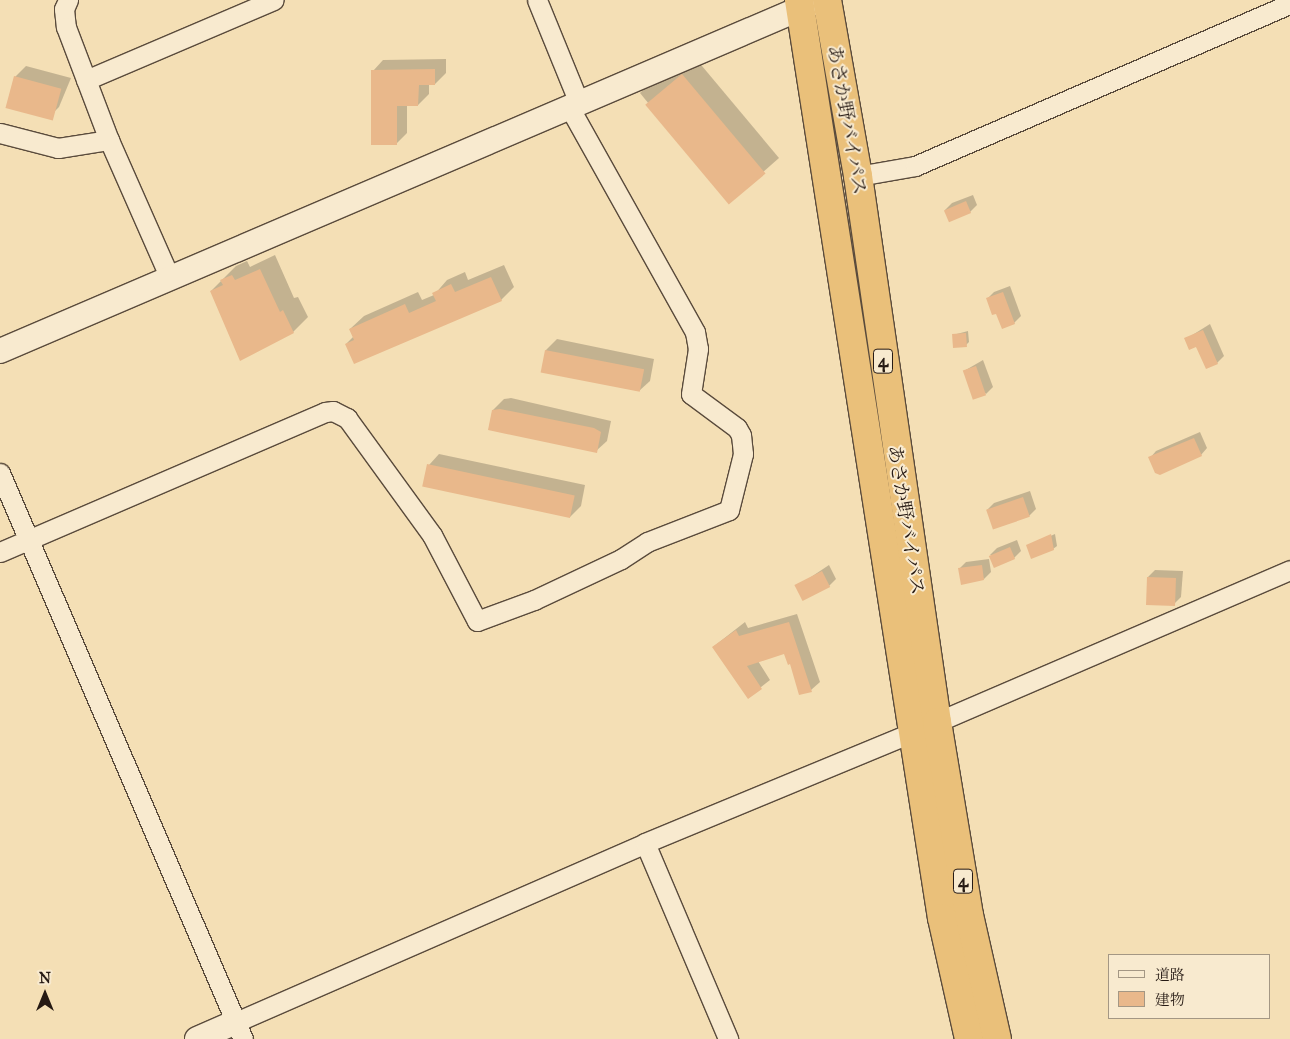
<!DOCTYPE html>
<html>
<head>
<meta charset="utf-8">
<style>
	body { margin:0 }
	#map { position:relative; width:1290px; height:1039px; overflow:hidden; background:#f4dfb5; font-family:"IM FELL Great Primer","Noto Serif JP",serif }
	div>[style] { position:absolute }
	.shadow>* { inset:0; background:#0003 }
	.building>* { inset:0; background:#e9b88b; transform-origin:0 0 }
	.roads { filter:drop-shadow(1px 0 #5a4b3c) drop-shadow(-1px 0 #5a4b3c) drop-shadow(0 1px #5a4b3c) drop-shadow(0 -1px #5a4b3c) }
	.minor>* { height:19px; margin:-9.5px; padding:0 9.5px; transform-origin:9.5px; border-radius:9.5px; background:#f8eacf }
	.tertiary>* { height:24px; margin:-12px; padding:0 12px; transform-origin:12px; border-radius:12px; background:#f8eacf }
	.trunk>* { height:28px; margin:-14px; padding:0 14px; transform-origin:14px; border-radius:14px; background:#eac07a }
	span { translate:-50% -50%; white-space:nowrap; text-align:center; line-height:1.15; -webkit-text-stroke:4px #f8eacf; paint-order:stroke }
	.shield-label span { padding:1px 4px; background:#f8eacf; border:1px solid; border-radius:4px; -webkit-text-stroke-width:0 }
	.shield-label { font-size:18px; color:#261a14; font-weight:700 }
	.street-label { font-size:19px; color:#261a14 }
	.legend { position:absolute; left:1108px; top:954px; width:162px; height:65px; box-sizing:border-box; background:#f8eacf; border:1px solid #a49784; margin:0; padding:6px 9px; list-style:none; font-size:15px; color:#261a14 }
	.legend li { display:flex; align-items:center; gap:10px; height:25px }
	.legend b { width:25px; border:1px solid #a49784 }
	.north { position:absolute; left:20px; top:969px; width:50px; height:50px; -webkit-text-stroke:4px #f8eacf; paint-order:stroke; rotate:0deg; font-size:14px; font-weight:700; line-height:20px; text-align:center; color:#261a14 }
	.north::after { content:''; display:block; margin:auto; width:18px; height:22px; background:#261a14; clip-path:polygon(50% 0,100% 100%,50% 72%,0 100%) }
</style>
</head>
<body>
<div id="map">
	<div class="shadow">
		<i style="clip-path:polygon(446px 59px,446px 73px,435px 84px,429px 84px,429px 94px,418px 105px,407px 105px,407px 133px,396px 144px,373px 71px,383px 60px)"></i>
		<i style="clip-path:polygon(697px 60px,779px 158px,729px 202px,640px 93px,654px 79px)"></i>
		<i style="clip-path:polygon(26px 66px,71px 78px,59px 107px,48px 118px,15px 77px)"></i>
		<i style="clip-path:polygon(973px 195px,977px 205px,970px 212px,945px 210px,952px 203px)"></i>
		<i style="clip-path:polygon(275px 255px,294px 298px,298px 297px,308px 317px,293px 332px,211px 291px,236px 266px,247px 261px,250px 267px)"></i>
		<i style="clip-path:polygon(504px 265px,514px 287px,501px 300px,346px 344px,354px 336px,350px 329px,364px 316px,418px 292px,422px 300px,434px 295px,447px 280px,465px 272px,468px 280px)"></i>
		<i style="clip-path:polygon(1010px 286px,1021px 316px,1014px 323px,997px 312px,987px 299px,994px 292px)"></i>
		<i style="clip-path:polygon(1210px 324px,1224px 356px,1217px 363px,1186px 339px)"></i>
		<i style="clip-path:polygon(968px 331px,969px 342px,966px 345px,953px 335px)"></i>
		<i style="clip-path:polygon(557px 339px,654px 359px,650px 381px,639px 391px,542px 371px,546px 350px)"></i>
		<i style="clip-path:polygon(983px 360px,993px 387px,986px 394px,964px 371px)"></i>
		<i style="clip-path:polygon(511px 398px,611px 421px,607px 441px,596px 451px,493px 410px,504px 399px)"></i>
		<i style="clip-path:polygon(1200px 432px,1207px 448px,1201px 455px,1150px 458px,1156px 451px)"></i>
		<i style="clip-path:polygon(439px 454px,585px 485px,581px 506px,570px 517px,429px 465px)"></i>
		<i style="clip-path:polygon(1030px 491px,1036px 509px,1029px 516px,987px 510px,994px 503px)"></i>
		<i style="clip-path:polygon(1055px 534px,1057px 546px,1053px 549px,1030px 545px)"></i>
		<i style="clip-path:polygon(1017px 540px,1021px 551px,1014px 558px,990px 555px,997px 548px)"></i>
		<i style="clip-path:polygon(989px 559px,991px 572px,984px 579px,959px 569px,966px 562px)"></i>
		<i style="clip-path:polygon(829px 565px,836px 579px,829px 586px,796px 587px)"></i>
		<i style="clip-path:polygon(1155px 570px,1183px 571px,1181px 597px,1174px 604px,1148px 577px)"></i>
		<i style="clip-path:polygon(797px 614px,820px 682px,811px 690px,784px 652px,758px 661px,770px 680px,748px 697px,713px 647px,745px 622px,748px 628px)"></i>
	</div>
	<div class="building">
		<i style="clip-path:polygon(435px 69px,435px 85px,419px 85px,418px 106px,397px 106px,397px 145px,371px 145px,371px 70px)"></i>
		<i style="left:682px;top:74px;width:130px;height:48px;rotate:50deg"></i>
		<i style="left:14px;top:76px;width:49px;height:33px;rotate:15deg"></i>
		<i style="left:966px;top:201px;width:13px;height:24px;rotate:67deg"></i>
		<i style="clip-path:polygon(260px 269px,280px 312px,283px 310px,294px 333px,240px 361px,210px 291px,223px 285px,220px 280px,232px 275px,235px 280px)"></i>
		<i style="clip-path:polygon(491px 277px,502px 301px,354px 364px,345px 344px,354px 340px,349px 329px,405px 304px,409px 313px,436px 301px,432px 293px,451px 284px,455px 292px)"></i>
		<i style="clip-path:polygon(1003px 292px,1015px 324px,1002px 329px,996px 314px,992px 315px,986px 298px)"></i>
		<i style="clip-path:polygon(1203px 330px,1218px 364px,1206px 369px,1196px 347px,1189px 350px,1184px 338px)"></i>
		<i style="left:966px;top:333px;width:14px;height:14px;rotate:86deg"></i>
		<i style="left:545px;top:350px;width:101px;height:23px;rotate:11deg"></i>
		<i style="left:976px;top:366px;width:31px;height:14px;rotate:71deg"></i>
		<i style="clip-path:polygon(500px 409px,594px 428px,601px 432px,597px 453px,488px 430px,492px 410px)"></i>
		<i style="clip-path:polygon(1194px 438px,1202px 456px,1160px 475px,1155px 473px,1148px 457px)"></i>
		<i style="left:427px;top:464px;width:151px;height:23px;rotate:12deg"></i>
		<i style="left:1023px;top:497px;width:21px;height:39px;rotate:71deg"></i>
		<i style="clip-path:polygon(1051px 534px,1054px 550px,1031px 559px,1026px 545px)"></i>
		<i style="left:1010px;top:547px;width:13px;height:23px;rotate:67deg"></i>
		<i style="clip-path:polygon(982px 565px,984px 580px,961px 585px,958px 568px)"></i>
		<i style="left:822px;top:571px;width:18px;height:31px;rotate:63deg"></i>
		<i style="left:1147px;top:577px;width:29px;height:28px;rotate:2deg"></i>
		<i style="clip-path:polygon(789px 622px,812px 692px,799px 695px,790px 664px,788px 665px,784px 654px,747px 666px,762px 689px,748px 699px,712px 647px,736px 630px,739px 636px)"></i>
	</div>
	<div class="roads">
		<div class="minor">
			<i style="left:68px;top:0;width:10px;rotate:114deg"></i>
			<i style="left:64px;top:9px;width:18px;rotate:84deg"></i>
			<i style="left:66px;top:27px;width:121px;rotate:69.2deg"></i>
			<i style="left:109px;top:140px;width:151px;rotate:66.2deg"></i>
			<i style="left:537px;top:0;width:111px;rotate:67.8deg"></i>
			<i style="left:86px;top:80px;width:204px;rotate:-23.1deg"></i>
			<i style="left:0;top:133px;width:60px;rotate:14.5deg"></i>
			<i style="left:58px;top:148px;width:52px;rotate:-8.9deg"></i>
			<i style="left:858px;top:176px;width:58px;rotate:-10deg"></i>
			<i style="left:915px;top:166px;width:408px;rotate:-23.4deg"></i>
			<i style="left:0;top:473px;width:616px;rotate:66.76deg"></i>
			<i style="left:0;top:552px;width:354px;rotate:-23.3deg"></i>
			<i style="left:325px;top:412px;width:8px;rotate:-7deg"></i>
			<i style="left:333px;top:411px;width:16px;rotate:27deg"></i>
			<i style="left:347px;top:418px;width:145px;rotate:54deg"></i>
			<i style="left:432px;top:535px;width:97px;rotate:62.4deg"></i>
			<i style="left:477px;top:621px;width:61px;rotate:-20.2deg"></i>
			<i style="left:534px;top:600px;width:96px;rotate:-25.2deg"></i>
			<i style="left:621px;top:559px;width:31px;rotate:-33deg"></i>
			<i style="left:647px;top:542px;width:88px;rotate:-21.3deg"></i>
			<i style="left:729px;top:510px;width:58px;rotate:-76deg"></i>
			<i style="left:743px;top:454px;width:19px;rotate:-96deg"></i>
			<i style="left:741px;top:435px;width:8px;rotate:-120deg"></i>
			<i style="left:737px;top:428px;width:57px;rotate:-143.5deg"></i>
			<i style="left:691px;top:394px;width:46px;rotate:-81.2deg"></i>
			<i style="left:698px;top:349px;width:17px;rotate:-100deg"></i>
			<i style="left:695px;top:332px;width:258px;rotate:-119.2deg"></i>
			<i style="left:645px;top:843px;width:213px;rotate:67deg"></i>
			<i style="left:236px;top:1022px;width:446px;rotate:-23.6deg"></i>
			<i style="left:645px;top:843px;width:316px;rotate:-22.5deg"></i>
			<i style="left:937px;top:722px;width:384px;rotate:-23.3deg"></i>
		</div>
		<div class="tertiary">
			<i style="left:0;top:351px;width:892px;rotate:-23.17deg"></i>
			<i style="left:197px;top:1039px;width:43px;rotate:-23.6deg"></i>
		</div>
		<div class="trunk">
			<i style="left:799px;top:0;width:929px;rotate:81.15deg"></i>
			<i style="left:942px;top:918px;width:124px;rotate:77.4deg"></i>
			<i style="left:827px;top:0;width:179px;rotate:80deg"></i>
			<i style="left:858px;top:176px;width:552px;rotate:81.77deg"></i>
			<i style="left:937px;top:722px;width:196px;rotate:80.6deg"></i>
			<i style="left:969px;top:915px;width:127px;rotate:77.3deg"></i>
		</div>
	</div>
	<div class="shield-label">
		<span style="left:883px;top:361px">4</span>
		<span style="left:963px;top:881px">4</span>
	</div>
	<div class="street-label">
		<span style="left:847px;top:120px;rotate:80deg">あさか野バイパス</span>
		<span style="left:906px;top:520px;rotate:81deg">あさか野バイパス</span>
	</div>
	<ul class="legend">
	<li><b style="height:6px;background:#f8eacf"></b>道路</li>
	<li><b style="height:14px;background:#e9b88b"></b>建物</li>
	</ul>
	<div class="north">N</div>
</div>
</body>
</html>
